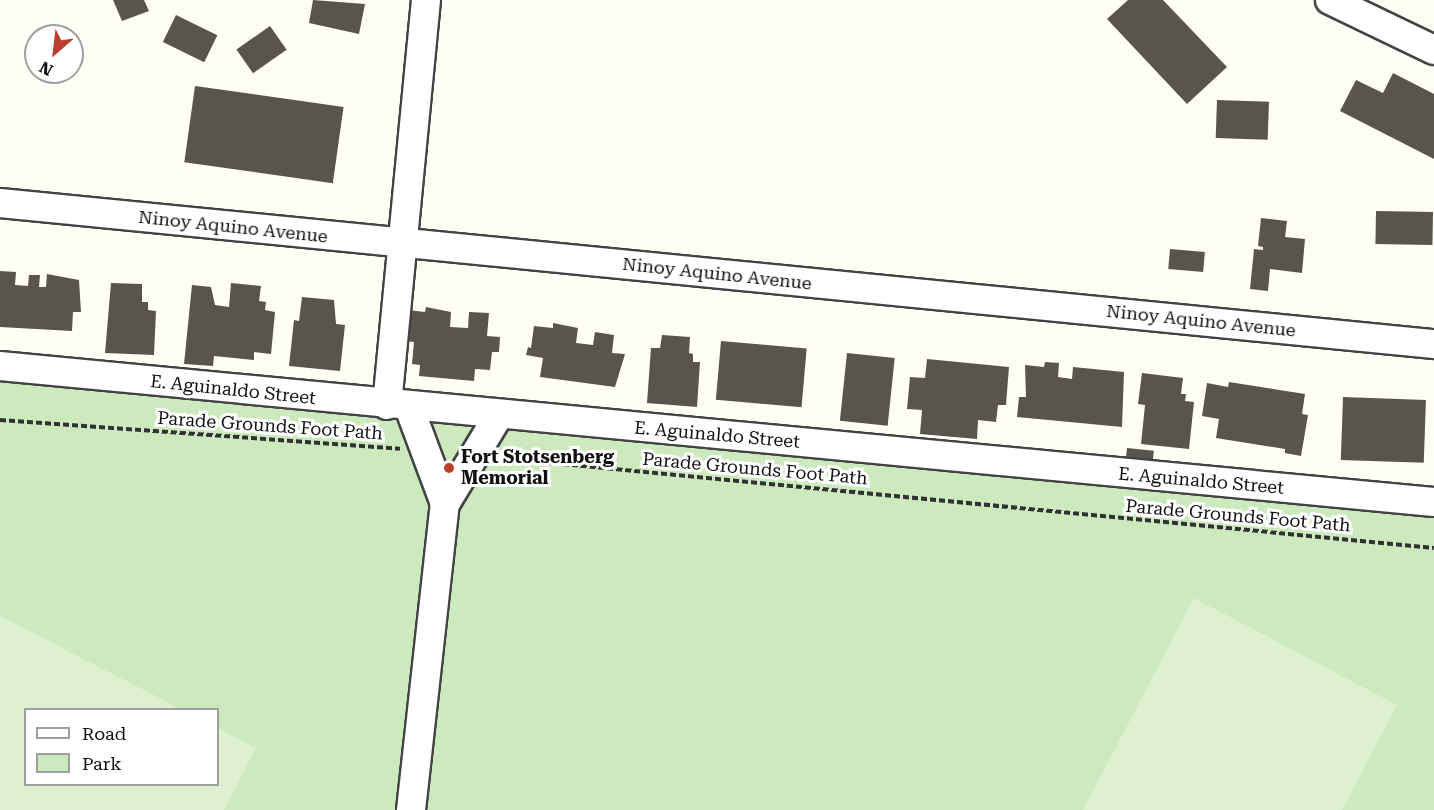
<!DOCTYPE html>
<html>
<head>
<meta charset="utf-8">
<style>
	body { margin:0 }
	#map { position:relative; width:1434px; height:810px; overflow:hidden; background:#fffef4; font-family:"Roboto Serif",serif }
	div>[style] { position:absolute }
	.green>* { inset:0; background:#cde9be }
	.pitch>* { inset:0; background:#dff0d0 }
	.building>* { inset:0; background:#59544d; transform-origin:0 0 }
	.path>* { height:4px; margin-top:-2px; transform-origin:0; background:repeating-linear-gradient(90deg,#323232 0 6px,transparent 0 9px) }
	.roads { filter:drop-shadow(2px 0 #434343) drop-shadow(-2px 0 #434343) drop-shadow(0 2px #434343) drop-shadow(0 -2px #434343) }
	.minor>* { height:28px; margin:-14px; padding:0 14px; transform-origin:14px; border-radius:14px; background:#fff }
	.dots>* { width:16px; height:16px; translate:-50% -50%; box-sizing:border-box; border:3px solid #fff; border-radius:50% }
	span { translate:-50% -50%; white-space:nowrap; text-align:center; line-height:1.15; -webkit-text-stroke:6px #fff; paint-order:stroke }
	.street-label { font-size:18px; color:#101010 }
	.poi-label { font-size:18px; color:#101010; font-weight:700 }
	.left { translate:0 -50%; text-align:left }
	.legend { position:absolute; left:24px; top:708px; width:195px; height:78px; box-sizing:border-box; background:#fff; border:2px solid #9f9f9f; margin:0; padding:8px 10px; list-style:none; font-size:18px; color:#101010 }
	.legend li { display:flex; align-items:center; gap:12px; height:30px }
	.legend b { width:30px; border:2px solid #9f9f9f }
	.north { position:absolute; left:24px; top:24px; width:60px; height:60px; box-sizing:border-box; background:#fff; border:2px solid #9f9f9f; border-radius:50%; rotate:208deg; font-size:16px; font-weight:700; line-height:24px; text-align:center; color:#101010 }
	.north::after { content:''; display:block; margin:auto; width:21px; height:27px; background:#bc3e2d; clip-path:polygon(50% 0,100% 100%,50% 72%,0 100%) }
</style>
</head>
<body>
<div id="map">
	<div class="green">
		<i style="clip-path:polygon(evenodd,0 377px,1434px 512px,1434px 810px,0 810px,0 377px,26px 710px,218px 710px,218px 784px,26px 784px,26px 710px)"></i>
	</div>
	<div class="pitch">
		<i style="clip-path:polygon(1194px 598px,1397px 705px,1342px 810px,1083px 810px)"></i>
		<i style="clip-path:polygon(0 616px,181px 709px,26px 710px,26px 784px,218px 784px,218px 728px,256px 748px,224px 810px,0 810px)"></i>
	</div>
	<div class="building">
		<i style="clip-path:polygon(113px 0,144px 0,149px 11px,122px 21px)"></i>
		<i style="clip-path:polygon(313px 0,365px 4px,359px 34px,309px 23px)"></i>
		<i style="clip-path:polygon(1128px 0,1163px 0,1227px 67px,1187px 104px,1107px 19px)"></i>
		<i style="left:176px;top:15px;width:46px;height:30px;rotate:26deg"></i>
		<i style="left:270px;top:26px;width:29px;height:41px;rotate:55deg"></i>
		<i style="clip-path:polygon(1393px 73px,1434px 94px,1434px 159px,1340px 111px,1356px 80px,1383px 93px)"></i>
		<i style="left:195px;top:86px;width:150px;height:77px;rotate:8deg"></i>
		<i style="left:1217px;top:100px;width:52px;height:38px;rotate:2deg"></i>
		<i style="left:1376px;top:211px;width:57px;height:33px;rotate:1deg"></i>
		<i style="clip-path:polygon(1261px 218px,1287px 221px,1285px 237px,1305px 239px,1302px 273px,1270px 269px,1268px 291px,1250px 289px,1254px 249px,1263px 250px,1263px 247px,1258px 246px)"></i>
		<i style="left:1170px;top:249px;width:35px;height:20px;rotate:5deg"></i>
		<i style="clip-path:polygon(0 271px,16px 272px,15px 285px,28px 286px,29px 275px,40px 275px,39px 287px,46px 287px,47px 274px,79px 280px,81px 312px,73px 312px,72px 331px,0 327px)"></i>
		<i style="clip-path:polygon(111px 283px,142px 284px,142px 302px,148px 302px,148px 310px,156px 311px,154px 355px,105px 353px)"></i>
		<i style="clip-path:polygon(231px 283px,261px 286px,259px 301px,266px 302px,265px 310px,275px 312px,271px 354px,254px 352px,254px 360px,214px 356px,213px 366px,184px 364px,192px 285px,211px 287px,215px 305px,229px 307px)"></i>
		<i style="clip-path:polygon(302px 297px,334px 300px,336px 324px,345px 325px,340px 371px,289px 366px,294px 320px,299px 321px)"></i>
		<i style="clip-path:polygon(426px 307px,451px 312px,450px 327px,468px 328px,469px 312px,489px 313px,487px 336px,500px 337px,499px 352px,492px 352px,490px 370px,475px 369px,474px 381px,419px 376px,420px 365px,412px 364px,414px 342px,405px 341px,408px 310px,425px 312px)"></i>
		<i style="clip-path:polygon(553px 323px,578px 328px,576px 343px,593px 345px,595px 332px,614px 335px,612px 353px,625px 354px,615px 387px,540px 377px,543px 358px,526px 355px,528px 347px,531px 348px,534px 326px,553px 328px)"></i>
		<i style="clip-path:polygon(662px 335px,690px 337px,689px 353px,693px 354px,693px 362px,700px 362px,697px 407px,647px 403px,651px 348px,660px 348px)"></i>
		<i style="left:721px;top:341px;width:86px;height:59px;rotate:5deg"></i>
		<i style="left:847px;top:353px;width:48px;height:68px;rotate:6deg"></i>
		<i style="clip-path:polygon(927px 359px,1009px 367px,1006px 405px,998px 405px,996px 422px,978px 420px,977px 439px,920px 434px,922px 410px,907px 409px,910px 377px,925px 378px)"></i>
		<i style="clip-path:polygon(1045px 362px,1059px 363px,1058px 377px,1072px 379px,1073px 367px,1124px 372px,1122px 427px,1017px 417px,1019px 397px,1026px 397px,1025px 365px,1044px 367px)"></i>
		<i style="clip-path:polygon(1142px 373px,1183px 378px,1181px 394px,1186px 394px,1185px 401px,1194px 402px,1189px 449px,1141px 444px,1145px 405px,1138px 404px)"></i>
		<i style="clip-path:polygon(1229px 382px,1305px 394px,1302px 414px,1308px 415px,1301px 456px,1285px 453px,1285px 449px,1216px 438px,1219px 419px,1202px 416px,1207px 383px,1228px 387px)"></i>
		<i style="left:1343px;top:397px;width:83px;height:63px;rotate:2deg"></i>
		<i style="left:1127px;top:448px;width:27px;height:21px;rotate:6deg"></i>
	</div>
	<div class="path">
		<i style="left:0;top:420px;width:401px;rotate:4.1deg"></i>
		<i style="left:500px;top:458px;width:938px;rotate:5.5deg"></i>
	</div>
	<div class="roads">
		<div class="minor">
			<i style="left:1330px;top:0;width:115px;rotate:25.7deg"></i>
			<i style="left:0;top:203px;width:1441px;rotate:5.62deg"></i>
			<i style="left:0;top:366px;width:1440px;rotate:5.42deg"></i>
			<i style="left:387px;top:405px;width:407px;rotate:-84.5deg"></i>
			<i style="left:409px;top:407px;width:103px;rotate:69.6deg"></i>
			<i style="left:411px;top:810px;width:308px;rotate:-83.7deg"></i>
			<i style="left:445px;top:504px;width:104px;rotate:-58.8deg"></i>
		</div>
	</div>
	<div class="dots">
		<i style="left:449px;top:468px;background:#bc3e2d"></i>
	</div>
	<div class="street-label">
		<span style="left:233px;top:227px;rotate:6deg">Ninoy Aquino Avenue</span>
		<span style="left:717px;top:274px;rotate:6deg">Ninoy Aquino Avenue</span>
		<span style="left:1201px;top:321px;rotate:6deg">Ninoy Aquino Avenue</span>
		<span style="left:233px;top:390px;rotate:6deg">E. Aguinaldo Street</span>
		<span style="left:270px;top:426px;rotate:4deg">Parade Grounds Foot Path</span>
		<span style="left:717px;top:435px;rotate:5deg">E. Aguinaldo Street</span>
		<span style="left:755px;top:469px;rotate:5deg">Parade Grounds Foot Path</span>
		<span style="left:1201px;top:481px;rotate:5deg">E. Aguinaldo Street</span>
		<span style="left:1238px;top:516px;rotate:5deg">Parade Grounds Foot Path</span>
	</div>
	<div class="poi-label">
		<span class="left" style="left:461px;top:468px">Fort Stotsenberg<br>Memorial</span>
	</div>
	<ul class="legend">
	<li><b style="height:8px;background:#fff"></b>Road</li>
	<li><b style="height:16px;background:#cde9be"></b>Park</li>
	</ul>
	<div class="north">N</div>
</div>
</body>
</html>
